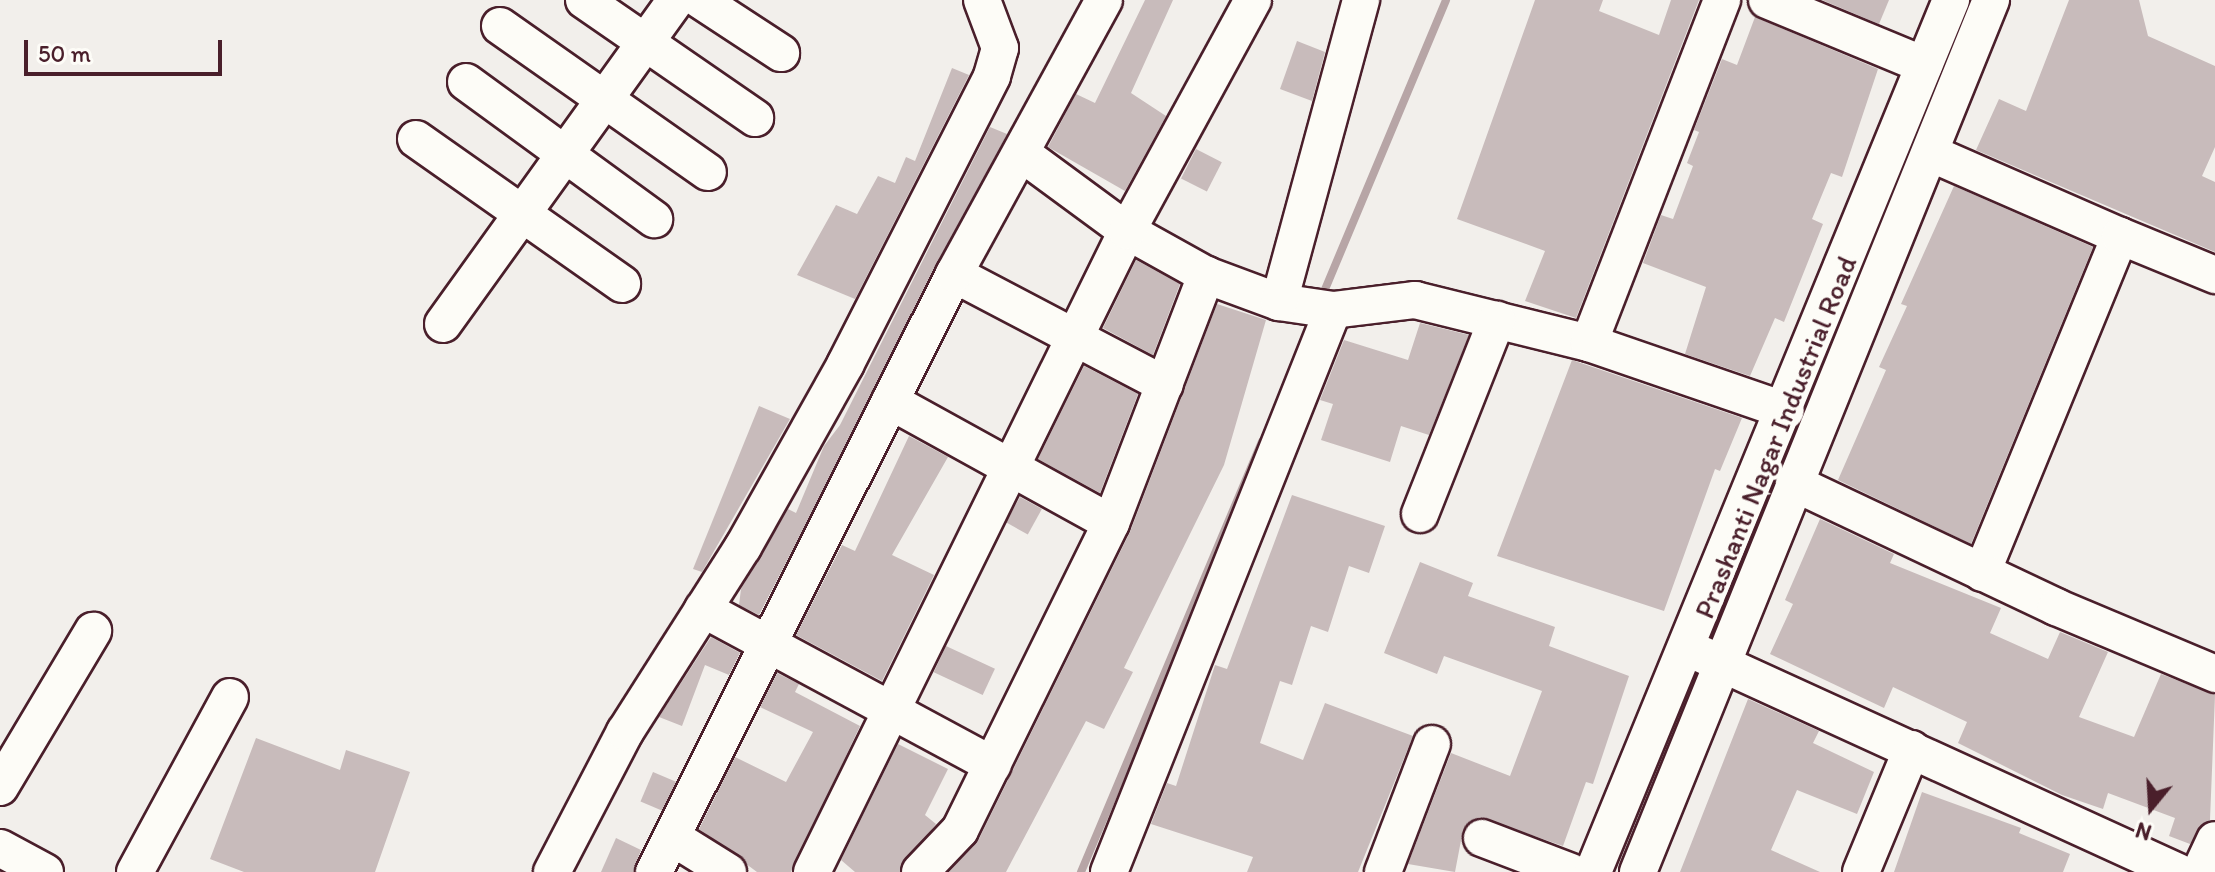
<!DOCTYPE html>
<html>
<head>
<meta charset="utf-8">
<style>
	body { margin:0 }
	#map { position:relative; width:2215px; height:872px; overflow:hidden; background:#f2efeb; font-family:Itim,sans-serif }
	div>[style] { position:absolute }
	.stream>* { height:8px; margin:-4px; padding:0 4px; transform-origin:4px; border-radius:4px; background:#b7a5a6 }
	.building>* { inset:0; background:#c8bbbb; transform-origin:0 0 }
	.roads { filter:drop-shadow(2px 0 #4a1f2b) drop-shadow(-2px 0 #4a1f2b) drop-shadow(0 2px #4a1f2b) drop-shadow(0 -2px #4a1f2b) }
	.minor>* { height:36px; margin:-18px; padding:0 18px; transform-origin:18px; border-radius:18px; background:#fdfcf7 }
	span { translate:-50% -50%; white-space:nowrap; text-align:center; line-height:1.15; -webkit-text-stroke:8px #fdfcf7; paint-order:stroke }
	.street-label { font-size:28px; color:#4a1f2b }
	.north { position:absolute; left:2111px; top:768px; width:80px; height:80px; -webkit-text-stroke:6px #fdfcf7; paint-order:stroke; rotate:198deg; font-size:22px; font-weight:700; line-height:32px; text-align:center; color:#4a1f2b }
	.north::after { content:''; display:block; margin:auto; width:28px; height:36px; background:#4a1f2b; clip-path:polygon(50% 0,100% 100%,50% 72%,0 100%) }
	.scale { position:absolute; left:24px; top:40px; width:198px; height:36px; box-sizing:border-box; border:4px solid #4a1f2b; border-top:0; padding-left:10px; font-size:24px; line-height:28px; white-space:nowrap; color:#4a1f2b; -webkit-text-stroke:6px #fdfcf7; paint-order:stroke }
</style>
</head>
<body>
<div id="map">
	<div class="stream">
		<i style="left:1321px;top:299px;width:324px;rotate:-67.3deg"></i>
		<i style="left:1081px;top:872px;width:467px;rotate:-67.2deg"></i>
	</div>
	<div class="building">
		<i style="clip-path:polygon(1145px 0,1173px 0,1131px 93px,1166px 116px,1125px 191px,1048px 147px,1076px 94px,1095px 103px)"></i>
		<i style="clip-path:polygon(1535px 0,1603px 0,1599px 11px,1659px 35px,1671px 0,1699px 0,1576px 318px,1525px 301px,1545px 251px,1457px 219px)"></i>
		<i style="clip-path:polygon(1822px 0,1889px 0,1879px 24px)"></i>
		<i style="clip-path:polygon(2069px 0,2139px 0,2148px 36px,2215px 66px,2215px 147px,2202px 176px,2215px 182px,2215px 252px,1976px 150px,1999px 99px,2026px 111px)"></i>
		<i style="clip-path:polygon(1755px 17px,1878px 69px,1842px 177px,1831px 173px,1812px 219px,1823px 224px,1784px 322px,1775px 318px,1750px 376px,1685px 354px,1706px 287px,1643px 263px,1661px 215px,1673px 219px,1693px 166px,1687px 163px,1699px 132px,1694px 130px,1722px 59px,1737px 65px)"></i>
		<i style="clip-path:polygon(1297px 41px,1325px 52px,1312px 101px,1280px 89px)"></i>
		<i style="clip-path:polygon(952px 68px,969px 75px,855px 299px,797px 275px,836px 205px,857px 214px,878px 176px,895px 183px,906px 157px,915px 161px)"></i>
		<i style="clip-path:polygon(990px 127px,1007px 134px,759px 615px,739px 605px,741px 589px,788px 509px,796px 513px,824px 446px,840px 425px)"></i>
		<i style="left:1196px;top:149px;width:29px;height:33px;rotate:27deg"></i>
		<i style="clip-path:polygon(1954px 186px,2093px 247px,1971px 544px,1838px 480px,1886px 370px,1879px 367px,1907px 306px,1901px 304px)"></i>
		<i style="clip-path:polygon(1136px 260px,1180px 284px,1153px 355px,1103px 328px)"></i>
		<i style="clip-path:polygon(1217px 304px,1266px 320px,1224px 465px,1124px 668px,1133px 672px,1104px 729px,1086px 721px,1006px 872px,949px 872px,979px 839px,1130px 532px)"></i>
		<i style="clip-path:polygon(1420px 323px,1469px 335px,1429px 435px,1401px 426px,1390px 462px,1321px 440px,1333px 404px,1320px 400px,1344px 340px,1408px 360px)"></i>
		<i style="clip-path:polygon(1572px 360px,1742px 418px,1720px 471px,1715px 469px,1664px 611px,1497px 556px)"></i>
		<i style="clip-path:polygon(1084px 366px,1138px 394px,1100px 493px,1038px 459px)"></i>
		<i style="clip-path:polygon(759px 406px,790px 419px,702px 572px,693px 569px)"></i>
		<i style="clip-path:polygon(909px 436px,948px 457px,892px 555px,934px 575px,882px 681px,796px 635px,842px 545px,855px 551px)"></i>
		<i style="clip-path:polygon(1292px 495px,1385px 526px,1369px 573px,1349px 566px,1328px 632px,1311px 626px,1292px 685px,1280px 681px,1260px 743px,1303px 760px,1325px 703px,1413px 736px,1358px 872px,1247px 872px,1253px 857px,1151px 824px,1167px 783px,1176px 786px,1215px 665px,1227px 669px)"></i>
		<i style="left:1020px;top:497px;width:25px;height:29px;rotate:29deg"></i>
		<i style="clip-path:polygon(1820px 519px,1894px 554px,1890px 563px,2001px 608px,1990px 633px,2048px 659px,2060px 632px,2108px 652px,2079px 717px,2134px 737px,2161px 674px,2215px 695px,2210px 820px,2190px 844px,2169px 836px,2175px 818px,2108px 793px,2103px 809px,2062px 795px,1958px 743px,1967px 722px,1893px 687px,1884px 708px,1770px 654px,1793px 604px,1785px 600px)"></i>
		<i style="clip-path:polygon(1420px 562px,1473px 583px,1468px 596px,1555px 627px,1549px 646px,1629px 676px,1593px 784px,1586px 782px,1563px 846px,1479px 817px,1463px 830px,1455px 872px,1408px 864px,1451px 753px,1510px 776px,1542px 691px,1444px 656px,1437px 674px,1384px 653px)"></i>
		<i style="clip-path:polygon(711px 637px,740px 653px,729px 675px,705px 665px,682px 726px,659px 717px)"></i>
		<i style="left:946px;top:646px;width:54px;height:29px;rotate:25deg"></i>
		<i style="clip-path:polygon(777px 673px,799px 684px,795px 692px,860px 726px,791px 872px,757px 872px,699px 829px,735px 757px,786px 782px,813px 732px,760px 707px)"></i>
		<i style="clip-path:polygon(1748px 699px,1819px 731px,1813px 743px,1874px 772px,1857px 814px,1797px 790px,1771px 850px,1820px 872px,1680px 872px)"></i>
		<i style="clip-path:polygon(256px 738px,340px 770px,346px 750px,410px 772px,375px 872px,244px 872px,210px 859px)"></i>
		<i style="clip-path:polygon(898px 744px,948px 769px,925px 815px,936px 824px,900px 872px,855px 872px,841px 860px)"></i>
		<i style="left:653px;top:772px;width:25px;height:32px;rotate:23deg"></i>
		<i style="clip-path:polygon(1922px 792px,2021px 828px,2019px 833px,2070px 854px,2063px 872px,1894px 872px)"></i>
		<i style="clip-path:polygon(616px 838px,641px 850px,633px 872px,601px 872px)"></i>
	</div>
	<div class="roads">
		<div class="minor">
			<i style="left:584px;top:0;width:208px;rotate:34.6deg"></i>
			<i style="left:700px;top:0;width:97px;rotate:33.2deg"></i>
			<i style="left:1767px;top:0;width:170px;rotate:22.5deg"></i>
			<i style="left:500px;top:26px;width:254px;rotate:35.1deg"></i>
			<i style="left:466px;top:82px;width:233px;rotate:36.1deg"></i>
			<i style="left:416px;top:139px;width:252px;rotate:35.1deg"></i>
			<i style="left:1021px;top:153px;width:132px;rotate:36.3deg"></i>
			<i style="left:1127px;top:231px;width:90px;rotate:29.1deg"></i>
			<i style="left:1206px;top:275px;width:78px;rotate:20.3deg"></i>
			<i style="left:1279px;top:302px;width:55px;rotate:8.4deg"></i>
			<i style="left:1333px;top:310px;width:83px;rotate:-7deg"></i>
			<i style="left:1415px;top:300px;width:179px;rotate:13.9deg"></i>
			<i style="left:1589px;top:343px;width:208px;rotate:19deg"></i>
			<i style="left:1930px;top:153px;width:207px;rotate:23.6deg"></i>
			<i style="left:2120px;top:236px;width:364px;rotate:112.3deg"></i>
			<i style="left:2120px;top:236px;width:103px;rotate:22.3deg"></i>
			<i style="left:954px;top:274px;width:238px;rotate:27.7deg"></i>
			<i style="left:1279px;top:302px;width:313px;rotate:-74.8deg"></i>
			<i style="left:443px;top:324px;width:399px;rotate:-54.3deg"></i>
			<i style="left:1589px;top:343px;width:368px;rotate:-68.8deg"></i>
			<i style="left:890px;top:401px;width:252px;rotate:28.9deg"></i>
			<i style="left:1794px;top:483px;width:290px;rotate:25.3deg"></i>
			<i style="left:2056px;top:607px;width:173px;rotate:22.8deg"></i>
			<i style="left:1420px;top:514px;width:209px;rotate:-68.4deg"></i>
			<i style="left:703px;top:609px;width:329px;rotate:28.3deg"></i>
			<i style="left:1703px;top:655px;width:522px;rotate:24.55deg"></i>
			<i style="left:0;top:787px;width:182px;rotate:-59.2deg"></i>
			<i style="left:672px;top:837px;width:66px;rotate:32deg"></i>
			<i style="left:1482px;top:838px;width:95px;rotate:20.9deg"></i>
			<i style="left:0;top:848px;width:51px;rotate:28.1deg"></i>
			<i style="left:135px;top:872px;width:199px;rotate:-61.5deg"></i>
			<i style="left:552px;top:872px;width:158px;rotate:-62.5deg"></i>
			<i style="left:625px;top:732px;width:219px;rotate:-57.5deg"></i>
			<i style="left:743px;top:547px;width:209px;rotate:-60.7deg"></i>
			<i style="left:845px;top:365px;width:324px;rotate:-63deg"></i>
			<i style="left:992px;top:76px;width:29px;rotate:-74deg"></i>
			<i style="left:1000px;top:48px;width:51px;rotate:-110.6deg"></i>
			<i style="left:654px;top:872px;width:669px;rotate:-63.36deg"></i>
			<i style="left:954px;top:274px;width:312px;rotate:-61.3deg"></i>
			<i style="left:812px;top:872px;width:714px;rotate:-63.83deg"></i>
			<i style="left:1127px;top:231px;width:263px;rotate:-61.4deg"></i>
			<i style="left:920px;top:872px;width:58px;rotate:-46.4deg"></i>
			<i style="left:960px;top:830px;width:342px;rotate:-63.8deg"></i>
			<i style="left:1111px;top:523px;width:266px;rotate:-69deg"></i>
			<i style="left:1109px;top:872px;width:605px;rotate:-68.27deg"></i>
			<i style="left:1383px;top:872px;width:137px;rotate:-69.1deg"></i>
			<i style="left:1593px;top:872px;width:943px;rotate:-67.68deg"></i>
			<i style="left:1638px;top:872px;width:941px;rotate:-67.96deg"></i>
			<i style="left:1861px;top:872px;width:133px;rotate:-67.5deg"></i>
			<i style="left:2200px;top:872px;width:35px;rotate:-65deg"></i>
		</div>
	</div>
	<div class="street-label">
		<span style="left:1775px;top:437px;rotate:-68deg">Prashanti Nagar Industrial Road</span>
	</div>
	<div class="north">N</div>
	<div class="scale">50 m</div>
</div>
</body>
</html>
